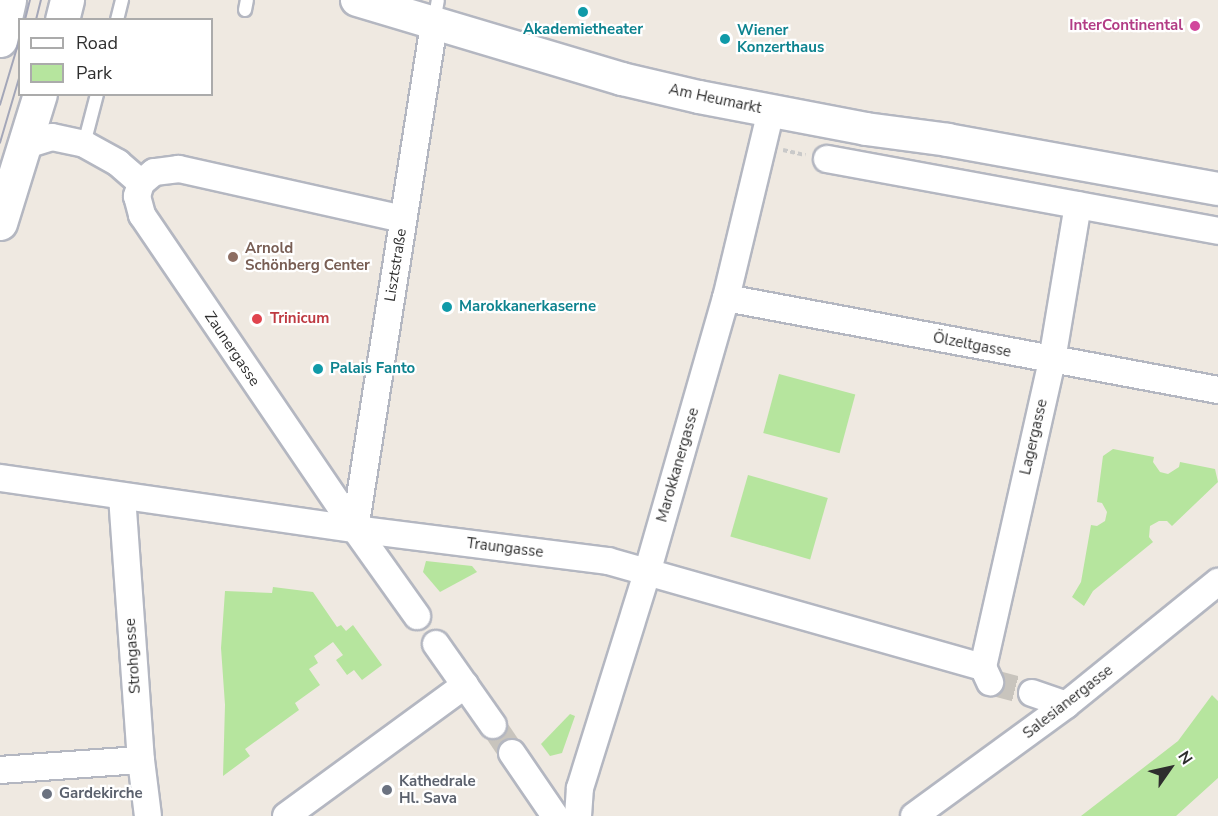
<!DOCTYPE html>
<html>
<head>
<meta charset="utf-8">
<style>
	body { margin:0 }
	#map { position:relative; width:1218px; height:816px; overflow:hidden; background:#efe9e1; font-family:"Nunito Sans",sans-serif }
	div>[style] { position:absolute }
	.green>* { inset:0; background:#b6e59e; transform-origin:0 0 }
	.minor-tunnel>* { height:26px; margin-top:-13px; transform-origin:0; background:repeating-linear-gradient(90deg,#c8c4bd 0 26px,transparent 0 39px) }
	.path>* { height:4px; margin-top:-2px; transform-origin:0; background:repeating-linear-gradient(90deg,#c9c9c9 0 4.5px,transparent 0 7.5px) }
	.roads { filter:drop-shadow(2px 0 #b4b7c1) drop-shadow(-2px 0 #b4b7c1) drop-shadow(0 2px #b4b7c1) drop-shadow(0 -2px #b4b7c1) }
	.service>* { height:12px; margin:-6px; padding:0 6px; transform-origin:6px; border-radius:6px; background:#fff }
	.minor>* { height:26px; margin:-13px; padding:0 13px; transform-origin:13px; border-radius:13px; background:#fff }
	.tertiary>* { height:32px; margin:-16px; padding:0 16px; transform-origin:16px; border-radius:16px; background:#fff }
	.secondary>* { height:33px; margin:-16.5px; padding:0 16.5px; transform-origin:16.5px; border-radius:16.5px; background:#fff }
	.tram>* { height:1.5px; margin:-0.75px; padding:0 0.75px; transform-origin:0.75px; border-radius:0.75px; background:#a3a6b8 }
	.dots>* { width:16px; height:16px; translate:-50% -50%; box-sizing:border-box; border:3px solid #fff; border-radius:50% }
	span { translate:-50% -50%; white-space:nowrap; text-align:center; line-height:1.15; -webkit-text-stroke:4.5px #fff; paint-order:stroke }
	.hotel-label { font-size:15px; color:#b23c85; font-weight:700 }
	.right { translate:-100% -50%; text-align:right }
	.culture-label { font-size:15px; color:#0d838f; font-weight:700 }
	.left { translate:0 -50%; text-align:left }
	.street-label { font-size:15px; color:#2e2e2e }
	.education-label { font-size:15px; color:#785e54; font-weight:700 }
	.health-label { font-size:15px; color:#be3a42; font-weight:700 }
	.worship-label { font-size:15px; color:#5b616d; font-weight:700 }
	.legend { position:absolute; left:18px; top:18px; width:195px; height:78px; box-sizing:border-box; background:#fff; border:2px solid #ababab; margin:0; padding:8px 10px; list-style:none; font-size:18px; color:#2e2e2e }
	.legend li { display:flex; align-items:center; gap:12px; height:30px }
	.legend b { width:30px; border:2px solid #ababab }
	.north { position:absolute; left:1140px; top:738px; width:60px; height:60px; -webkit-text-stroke:4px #fff; paint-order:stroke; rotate:56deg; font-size:16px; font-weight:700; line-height:24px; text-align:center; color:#2e2e2e }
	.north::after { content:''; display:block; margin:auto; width:21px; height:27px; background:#2e2e2e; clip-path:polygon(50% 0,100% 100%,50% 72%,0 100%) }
</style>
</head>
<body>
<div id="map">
	<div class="green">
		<i style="left:779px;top:374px;width:79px;height:61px;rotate:15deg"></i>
		<i style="clip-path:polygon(1113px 449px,1154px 457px,1153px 462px,1160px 472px,1168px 474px,1179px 467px,1180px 462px,1215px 469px,1218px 482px,1172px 526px,1167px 521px,1159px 521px,1150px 526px,1149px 537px,1153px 542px,1093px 591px,1084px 606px,1072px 597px,1081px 582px,1091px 525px,1097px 526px,1105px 521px,1107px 512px,1102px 503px,1097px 502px,1103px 456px)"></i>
		<i style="left:748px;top:475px;width:83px;height:64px;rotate:16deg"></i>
		<i style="clip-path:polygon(426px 561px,472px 566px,477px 572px,440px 592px,423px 572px)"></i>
		<i style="clip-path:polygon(273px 587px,313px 592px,337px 627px,341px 625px,346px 631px,353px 625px,382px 665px,362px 680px,354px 670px,347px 675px,336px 660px,343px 655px,333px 642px,314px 656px,318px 663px,309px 669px,320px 685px,295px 703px,299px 710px,245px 749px,250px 756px,223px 776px,225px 705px,221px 648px,225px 591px,272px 593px)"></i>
		<i style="clip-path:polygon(1212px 695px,1218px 701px,1218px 778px,1176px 816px,1081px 816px,1178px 741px)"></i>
		<i style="clip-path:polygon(570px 714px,575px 716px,562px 753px,550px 756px,541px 744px)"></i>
	</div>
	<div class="minor-tunnel">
		<i style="left:990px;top:682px;width:43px;rotate:14.7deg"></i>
		<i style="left:493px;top:725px;width:34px;rotate:56deg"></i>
	</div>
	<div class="path">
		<i style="left:783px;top:150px;width:23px;rotate:13deg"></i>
	</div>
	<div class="roads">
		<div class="service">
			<i style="left:245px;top:10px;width:10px;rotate:-79deg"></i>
			<i style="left:117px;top:20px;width:21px;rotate:-76deg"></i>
			<i style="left:434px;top:22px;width:22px;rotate:-80deg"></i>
			<i style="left:84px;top:144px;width:52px;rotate:-75.4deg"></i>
		</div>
		<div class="minor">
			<i style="left:26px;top:145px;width:27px;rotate:-17deg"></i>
			<i style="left:52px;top:137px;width:33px;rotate:12deg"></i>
			<i style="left:84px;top:144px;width:39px;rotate:29deg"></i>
			<i style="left:118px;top:163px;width:30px;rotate:41deg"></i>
			<i style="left:827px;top:159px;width:398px;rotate:10.4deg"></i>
			<i style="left:403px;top:219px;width:230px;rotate:-167.4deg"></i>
			<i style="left:179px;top:169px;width:25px;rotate:173deg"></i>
			<i style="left:154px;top:172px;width:17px;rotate:140deg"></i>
			<i style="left:141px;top:183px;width:14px;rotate:107deg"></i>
			<i style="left:137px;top:196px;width:20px;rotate:75deg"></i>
			<i style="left:142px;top:215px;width:379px;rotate:55.8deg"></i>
			<i style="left:355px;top:529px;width:107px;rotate:54.5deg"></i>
			<i style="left:726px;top:298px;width:501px;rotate:10.59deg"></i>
			<i style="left:0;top:478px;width:359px;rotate:8.2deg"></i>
			<i style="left:355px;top:529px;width:255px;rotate:7.2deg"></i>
			<i style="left:608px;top:561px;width:390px;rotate:15.8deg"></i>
			<i style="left:983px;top:667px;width:17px;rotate:65deg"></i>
			<i style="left:122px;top:496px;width:265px;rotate:85.9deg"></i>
			<i style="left:141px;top:760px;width:56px;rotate:82.9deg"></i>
			<i style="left:355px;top:529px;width:511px;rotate:-81.11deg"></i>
			<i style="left:436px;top:644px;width:99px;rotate:54.9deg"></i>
			<i style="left:983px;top:667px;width:315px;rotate:-77.3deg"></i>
			<i style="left:1052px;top:360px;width:157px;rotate:-80.5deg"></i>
			<i style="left:1032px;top:693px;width:36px;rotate:19deg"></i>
			<i style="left:512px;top:753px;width:76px;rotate:55.7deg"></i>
			<i style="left:0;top:770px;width:141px;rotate:-4.1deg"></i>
			<i style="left:286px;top:816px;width:222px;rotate:-36.2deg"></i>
			<i style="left:578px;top:816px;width:28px;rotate:-86deg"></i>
			<i style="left:580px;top:788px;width:225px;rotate:-72.7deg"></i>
			<i style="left:647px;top:573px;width:286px;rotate:-74deg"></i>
			<i style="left:726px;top:298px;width:193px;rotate:-76.5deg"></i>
			<i style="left:914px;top:816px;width:188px;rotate:-36.1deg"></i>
			<i style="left:1066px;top:705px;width:196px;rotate:-39deg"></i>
		</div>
		<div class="tertiary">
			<i style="left:357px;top:0;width:277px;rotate:16.6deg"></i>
			<i style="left:622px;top:79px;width:79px;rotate:13.2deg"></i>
			<i style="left:699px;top:97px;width:170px;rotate:10.8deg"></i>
			<i style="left:866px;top:129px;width:83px;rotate:7.6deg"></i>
			<i style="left:948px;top:140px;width:274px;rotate:10.3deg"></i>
		</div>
		<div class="secondary">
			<i style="left:62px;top:20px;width:21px;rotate:-76deg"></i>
			<i style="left:0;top:40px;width:41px;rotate:-77.3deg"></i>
			<i style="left:0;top:223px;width:135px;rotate:-72.8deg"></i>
		</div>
	</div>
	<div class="tram">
		<i style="left:25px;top:20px;width:21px;rotate:-76deg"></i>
		<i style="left:36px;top:20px;width:21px;rotate:-76deg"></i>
		<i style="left:0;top:105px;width:70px;rotate:-73.4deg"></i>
		<i style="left:0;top:143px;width:71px;rotate:-73.6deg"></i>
	</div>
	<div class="dots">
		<i style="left:583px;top:12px;background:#0f9aa8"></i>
		<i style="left:1195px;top:26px;background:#d1479c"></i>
		<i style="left:725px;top:39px;background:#0f9aa8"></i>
		<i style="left:233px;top:257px;background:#8d6e63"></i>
		<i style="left:447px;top:307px;background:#0f9aa8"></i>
		<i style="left:257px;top:319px;background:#e0444e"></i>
		<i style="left:318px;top:369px;background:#0f9aa8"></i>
		<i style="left:387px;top:790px;background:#6b7280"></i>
		<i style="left:47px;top:794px;background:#6b7280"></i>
	</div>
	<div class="hotel-label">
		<span class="right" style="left:1183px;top:26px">InterContinental</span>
	</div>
	<div class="culture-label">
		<span style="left:583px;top:30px">Akademietheater</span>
		<span class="left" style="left:737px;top:39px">Wiener<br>Konzerthaus</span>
		<span class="left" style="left:459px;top:307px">Marokkanerkaserne</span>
		<span class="left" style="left:330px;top:369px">Palais Fanto</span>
	</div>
	<div class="street-label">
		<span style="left:715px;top:99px;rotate:12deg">Am Heumarkt</span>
		<span style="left:396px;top:265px;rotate:-81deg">Lisztstraße</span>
		<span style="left:972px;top:345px;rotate:11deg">Ölzeltgasse</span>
		<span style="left:232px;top:349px;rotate:56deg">Zaunergasse</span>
		<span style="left:1034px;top:437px;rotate:-77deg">Lagergasse</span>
		<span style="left:678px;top:465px;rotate:-74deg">Marokkanergasse</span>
		<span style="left:505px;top:548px;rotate:7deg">Traungasse</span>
		<span style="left:133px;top:656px;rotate:-94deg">Strohgasse</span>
		<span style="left:1068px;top:702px;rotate:-38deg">Salesianergasse</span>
	</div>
	<div class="education-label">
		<span class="left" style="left:245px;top:257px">Arnold<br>Schönberg Center</span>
	</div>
	<div class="health-label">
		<span class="left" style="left:270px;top:319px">Trinicum</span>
	</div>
	<div class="worship-label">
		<span class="left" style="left:399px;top:790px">Kathedrale<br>Hl. Sava</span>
		<span class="left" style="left:59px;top:794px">Gardekirche</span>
	</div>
	<ul class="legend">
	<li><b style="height:8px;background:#fff"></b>Road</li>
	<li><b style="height:16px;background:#b6e59e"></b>Park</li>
	</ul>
	<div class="north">N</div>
</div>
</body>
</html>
